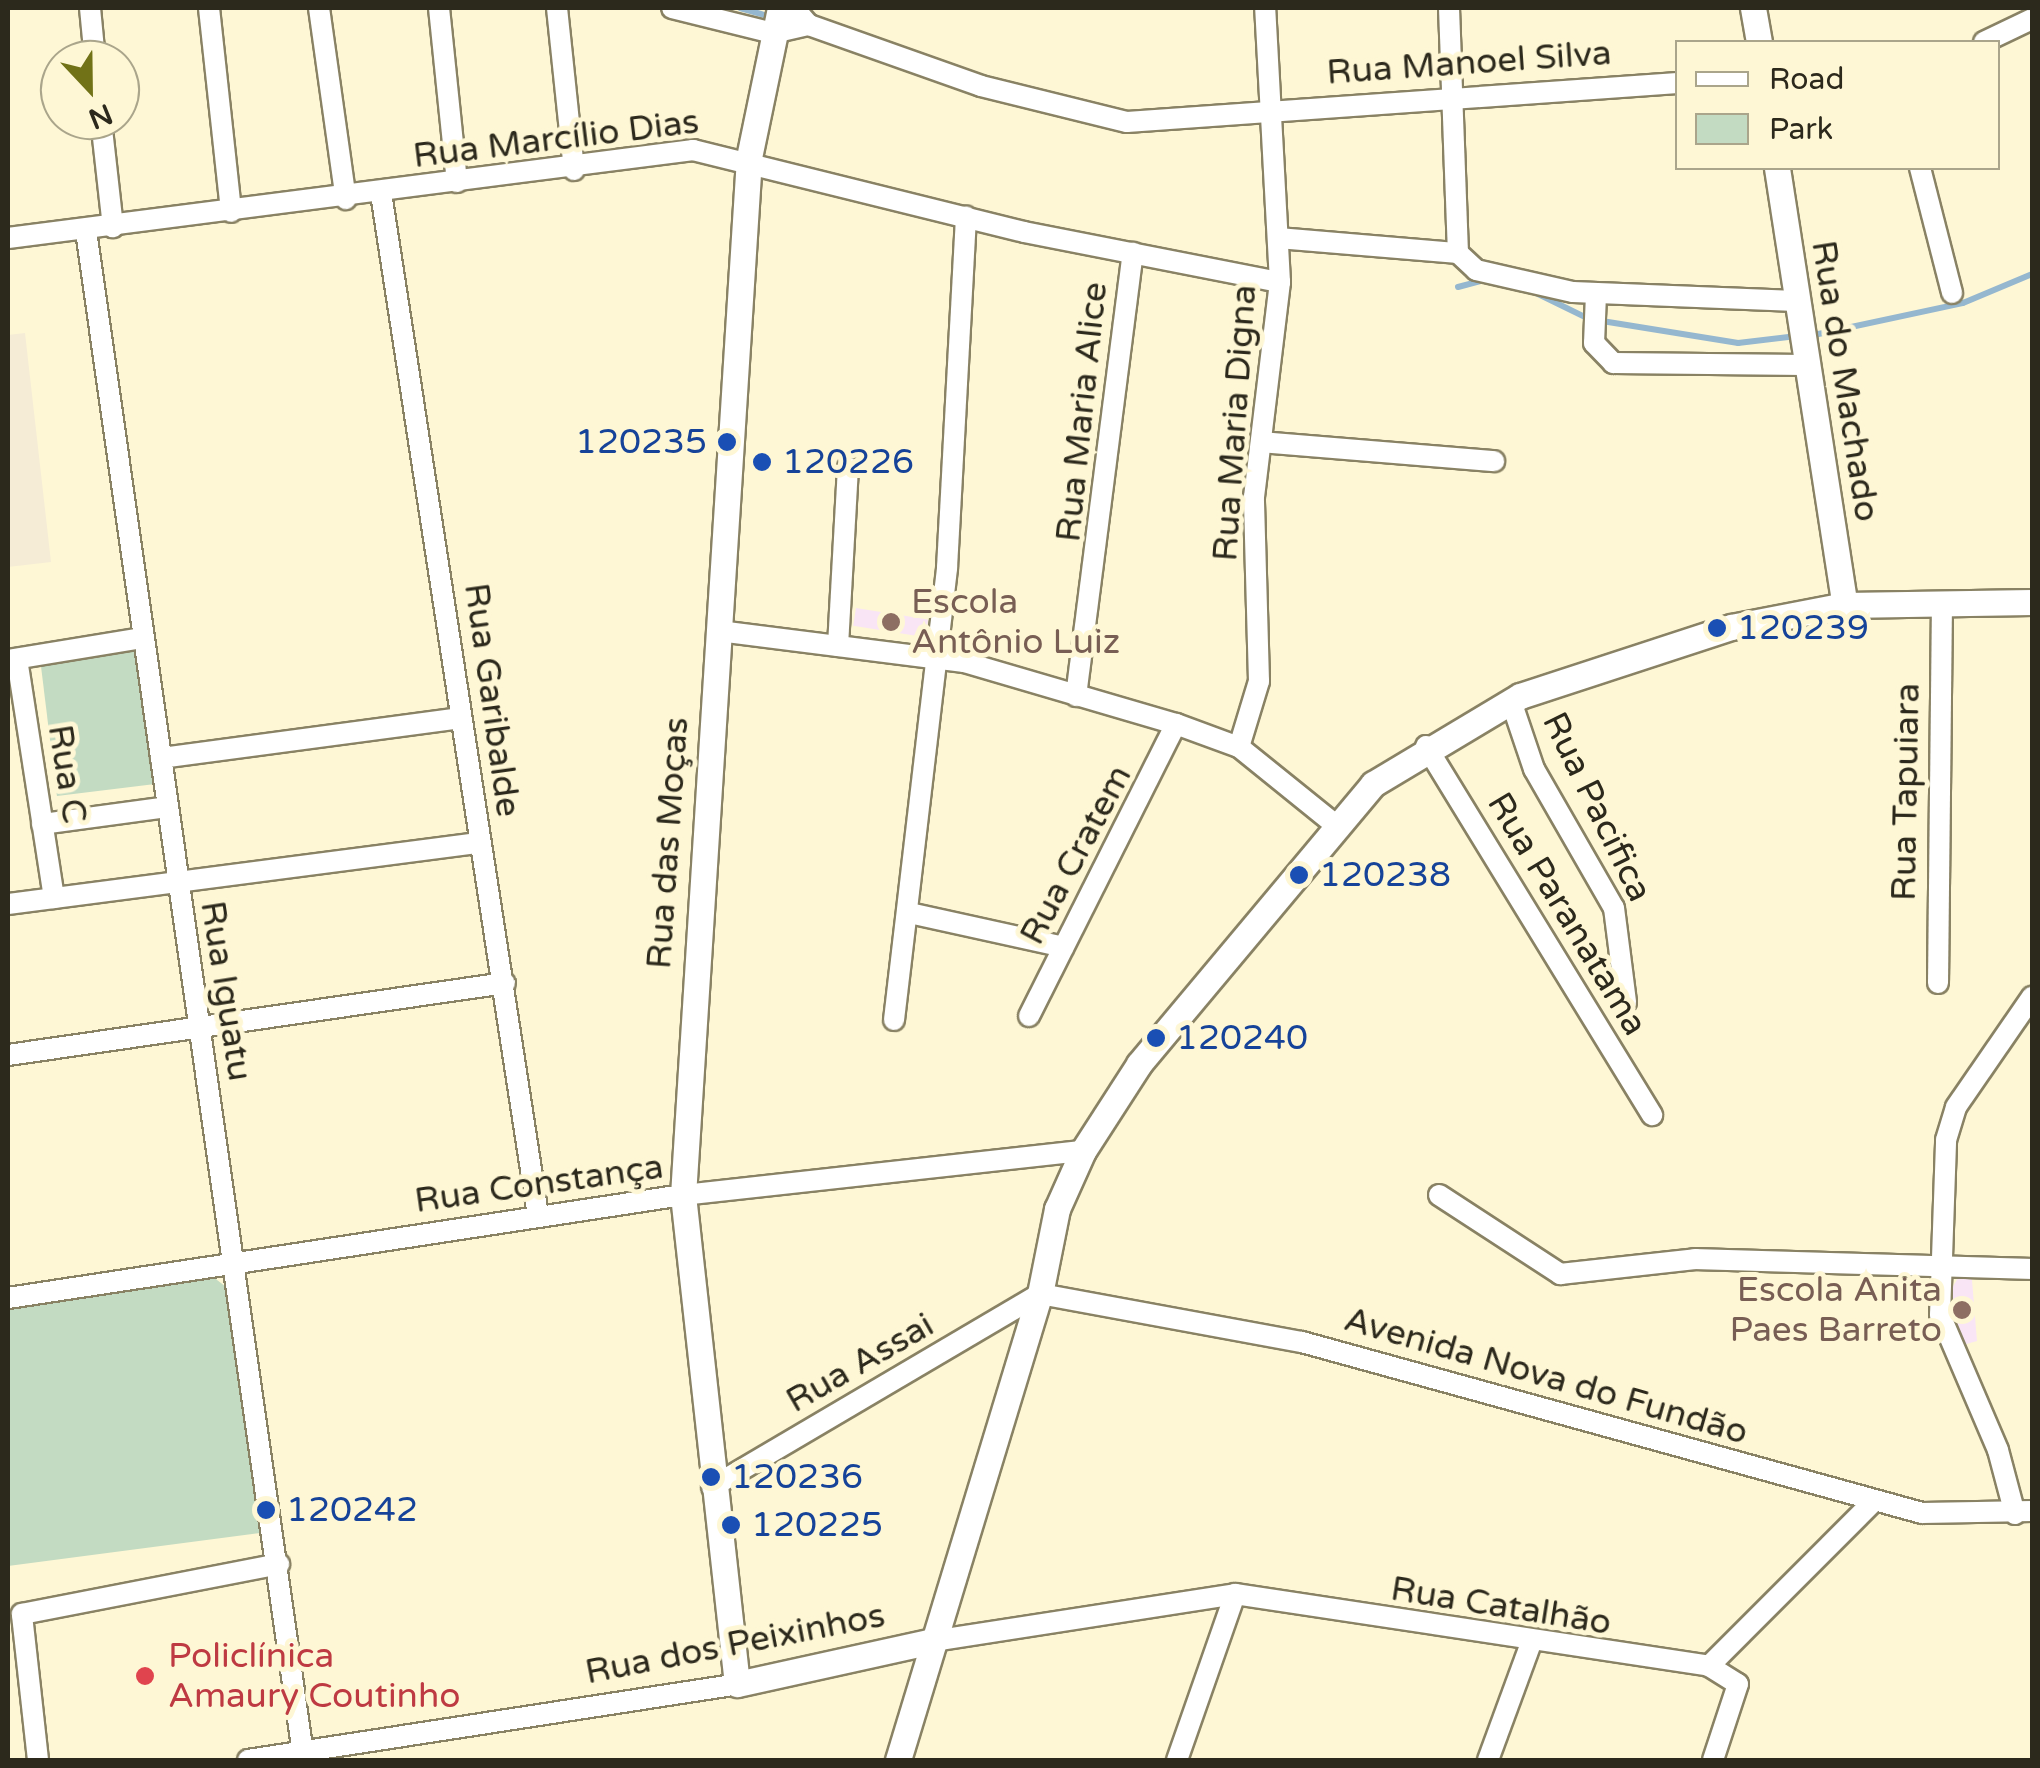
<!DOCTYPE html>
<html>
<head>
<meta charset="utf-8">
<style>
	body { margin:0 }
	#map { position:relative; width:2040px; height:1768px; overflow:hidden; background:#fef7d5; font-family:"Varela Round",sans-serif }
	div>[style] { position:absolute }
	.commercial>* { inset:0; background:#f5ecd6 }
	.education>* { inset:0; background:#f9e5f5; transform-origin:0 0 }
	.green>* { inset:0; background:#c3dbc2; transform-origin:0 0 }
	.stream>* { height:6px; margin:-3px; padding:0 3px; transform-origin:3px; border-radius:3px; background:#95b7cf }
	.roads { filter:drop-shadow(2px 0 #898264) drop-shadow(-2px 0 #898264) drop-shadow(0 2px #898264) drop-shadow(0 -2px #898264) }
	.minor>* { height:20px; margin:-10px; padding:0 10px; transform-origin:10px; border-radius:10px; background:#fff }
	.tertiary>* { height:25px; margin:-12.5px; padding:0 12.5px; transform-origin:12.5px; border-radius:12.5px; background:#fff }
	.dots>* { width:28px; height:28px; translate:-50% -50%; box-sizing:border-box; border:5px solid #fef7d5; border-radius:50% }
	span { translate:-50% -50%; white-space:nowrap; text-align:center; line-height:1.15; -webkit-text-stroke:10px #fef7d5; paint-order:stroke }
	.street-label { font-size:35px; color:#2c291c }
	.transit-label { font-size:35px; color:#164399 }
	.right { translate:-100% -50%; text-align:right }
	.left { translate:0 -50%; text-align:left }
	.education-label { font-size:35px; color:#785e54 }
	.health-label { font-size:35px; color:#be3a42 }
	.frame { position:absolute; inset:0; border:10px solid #2c291c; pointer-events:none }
	.legend { position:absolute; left:1675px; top:40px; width:325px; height:130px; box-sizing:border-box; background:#fef7d5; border:2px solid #aaa58b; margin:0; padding:12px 18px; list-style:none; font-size:30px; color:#2c291c }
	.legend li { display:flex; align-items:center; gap:20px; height:50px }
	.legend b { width:50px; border:2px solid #aaa58b }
	.north { position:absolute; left:40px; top:40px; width:100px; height:100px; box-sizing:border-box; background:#fef7d5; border:2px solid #aaa58b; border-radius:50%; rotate:158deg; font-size:28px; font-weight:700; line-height:40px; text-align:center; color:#2c291c }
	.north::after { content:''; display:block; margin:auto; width:35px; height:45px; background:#717217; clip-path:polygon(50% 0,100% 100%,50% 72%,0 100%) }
</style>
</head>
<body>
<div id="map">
	<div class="commercial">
		<i style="clip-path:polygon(25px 333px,51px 562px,8px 567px,8px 335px)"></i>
	</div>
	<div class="education">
		<i style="left:856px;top:608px;width:73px;height:18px;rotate:9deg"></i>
		<i style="clip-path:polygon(1964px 1268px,1971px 1268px,1977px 1341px,1956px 1347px,1949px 1293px)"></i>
	</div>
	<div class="green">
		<i style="left:138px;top:644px;width:141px;height:99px;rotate:83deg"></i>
		<i style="clip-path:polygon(212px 1276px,226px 1287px,260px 1533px,8px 1566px,8px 1306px)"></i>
	</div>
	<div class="stream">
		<i style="left:740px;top:8px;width:32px;rotate:16deg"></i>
		<i style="left:1458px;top:287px;width:24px;rotate:-15deg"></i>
		<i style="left:1536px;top:293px;width:57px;rotate:26.1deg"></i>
		<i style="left:1602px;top:321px;width:138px;rotate:9.2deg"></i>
		<i style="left:1738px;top:343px;width:59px;rotate:-6.8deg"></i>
		<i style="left:1809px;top:336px;width:157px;rotate:-12.1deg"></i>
		<i style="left:1963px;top:303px;width:75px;rotate:-22.8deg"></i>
	</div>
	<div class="roads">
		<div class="minor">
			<i style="left:90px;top:8px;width:52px;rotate:84.5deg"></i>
			<i style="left:209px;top:8px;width:205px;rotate:83.8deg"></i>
			<i style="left:319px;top:8px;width:193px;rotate:82deg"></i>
			<i style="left:439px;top:8px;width:175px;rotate:84.1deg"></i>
			<i style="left:557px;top:8px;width:163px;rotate:84deg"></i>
			<i style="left:672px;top:8px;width:104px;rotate:13.9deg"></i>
			<i style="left:773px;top:33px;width:37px;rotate:-13deg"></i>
			<i style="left:794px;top:8px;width:23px;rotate:49deg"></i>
			<i style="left:809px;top:25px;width:182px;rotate:19.5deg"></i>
			<i style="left:981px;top:86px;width:150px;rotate:13.9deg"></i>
			<i style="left:1127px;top:122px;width:552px;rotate:-4.05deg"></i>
			<i style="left:1449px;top:8px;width:245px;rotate:87.9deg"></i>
			<i style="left:1984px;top:42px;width:53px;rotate:-25.6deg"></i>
			<i style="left:101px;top:120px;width:108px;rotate:83.6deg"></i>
			<i style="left:1920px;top:168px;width:129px;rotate:75.6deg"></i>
			<i style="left:381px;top:193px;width:1035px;rotate:81.27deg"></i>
			<i style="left:86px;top:231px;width:1544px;rotate:81.89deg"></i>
			<i style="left:8px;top:238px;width:691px;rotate:-7.32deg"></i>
			<i style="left:693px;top:150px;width:341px;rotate:13.9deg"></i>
			<i style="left:1024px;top:232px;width:261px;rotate:11.1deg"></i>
			<i style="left:1278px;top:238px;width:181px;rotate:4.8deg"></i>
			<i style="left:1458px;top:253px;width:25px;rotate:43deg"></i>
			<i style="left:1476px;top:270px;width:99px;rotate:12.8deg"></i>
			<i style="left:1573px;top:292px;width:223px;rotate:2.3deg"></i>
			<i style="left:1596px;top:294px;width:49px;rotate:92.3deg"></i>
			<i style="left:1594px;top:343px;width:28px;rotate:46deg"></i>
			<i style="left:1613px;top:363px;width:192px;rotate:0.6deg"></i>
			<i style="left:1261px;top:442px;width:234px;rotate:4.7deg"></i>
			<i style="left:719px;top:631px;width:247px;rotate:7.2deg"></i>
			<i style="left:964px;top:662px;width:221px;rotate:16.3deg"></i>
			<i style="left:1176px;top:724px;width:67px;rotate:20.1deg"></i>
			<i style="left:1239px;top:747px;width:126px;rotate:38.9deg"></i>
			<i style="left:838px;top:646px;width:179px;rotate:-86.8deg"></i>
			<i style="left:17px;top:659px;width:242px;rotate:81.2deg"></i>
			<i style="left:8px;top:660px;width:136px;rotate:-9.3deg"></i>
			<i style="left:1076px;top:696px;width:447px;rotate:-82.7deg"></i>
			<i style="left:1511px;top:701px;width:72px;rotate:71.3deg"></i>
			<i style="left:1534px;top:769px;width:160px;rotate:60.1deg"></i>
			<i style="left:1614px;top:908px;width:95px;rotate:82.7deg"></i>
			<i style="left:1426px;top:746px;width:433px;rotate:58.5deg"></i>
			<i style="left:1239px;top:747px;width:69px;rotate:-73.1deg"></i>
			<i style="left:1259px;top:681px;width:184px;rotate:-91.6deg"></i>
			<i style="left:1254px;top:497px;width:217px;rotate:-83.1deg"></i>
			<i style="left:1280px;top:282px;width:274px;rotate:-93.1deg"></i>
			<i style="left:161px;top:758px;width:302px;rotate:-7.6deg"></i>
			<i style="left:42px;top:824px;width:127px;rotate:-7.7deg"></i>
			<i style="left:8px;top:904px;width:476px;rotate:-7.4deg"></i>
			<i style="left:909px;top:913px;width:158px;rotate:12.4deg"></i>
			<i style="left:1938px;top:983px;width:380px;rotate:-89.4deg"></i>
			<i style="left:1029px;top:1016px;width:327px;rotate:-63.3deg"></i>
			<i style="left:894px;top:1020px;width:455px;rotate:-83.3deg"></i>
			<i style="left:947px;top:568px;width:352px;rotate:-86.9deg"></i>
			<i style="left:8px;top:1055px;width:502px;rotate:-8.24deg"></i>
			<i style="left:1439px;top:1195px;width:145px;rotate:33.1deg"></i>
			<i style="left:1560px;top:1274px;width:136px;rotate:-6.3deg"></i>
			<i style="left:1695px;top:1259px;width:337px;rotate:1.7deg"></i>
			<i style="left:8px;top:1298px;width:683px;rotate:-8.68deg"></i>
			<i style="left:683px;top:1195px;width:402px;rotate:-6.3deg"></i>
			<i style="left:712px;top:1487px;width:381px;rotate:-30.5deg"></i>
			<i style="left:1040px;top:1294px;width:266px;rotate:10.4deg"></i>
			<i style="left:1302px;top:1342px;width:643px;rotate:15.42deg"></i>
			<i style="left:1922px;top:1513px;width:110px;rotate:-1deg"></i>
			<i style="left:2015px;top:1514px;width:66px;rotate:-104.9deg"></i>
			<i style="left:1998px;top:1450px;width:147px;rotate:-113.2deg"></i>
			<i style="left:1940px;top:1315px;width:175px;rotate:-88deg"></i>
			<i style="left:1946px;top:1140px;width:34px;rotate:-73deg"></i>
			<i style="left:1956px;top:1107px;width:134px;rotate:-55.4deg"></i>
			<i style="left:933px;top:1641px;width:306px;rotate:-8.8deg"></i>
			<i style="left:1235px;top:1594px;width:479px;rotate:8.6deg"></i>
			<i style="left:1709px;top:1666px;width:34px;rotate:32deg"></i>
			<i style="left:1738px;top:1684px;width:80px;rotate:108.2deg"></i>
			<i style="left:1709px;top:1666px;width:233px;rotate:-45deg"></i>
			<i style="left:38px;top:1760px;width:147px;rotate:-96.3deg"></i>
			<i style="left:22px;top:1614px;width:262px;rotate:-11deg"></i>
			<i style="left:248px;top:1760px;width:495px;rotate:-8.8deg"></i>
			<i style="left:1177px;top:1760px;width:176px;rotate:-70.7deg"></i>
			<i style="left:1488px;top:1760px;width:121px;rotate:-69.8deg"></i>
		</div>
		<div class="tertiary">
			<i style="left:780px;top:8px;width:153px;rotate:101.7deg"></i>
			<i style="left:749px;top:158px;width:1039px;rotate:93.64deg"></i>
			<i style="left:683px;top:1195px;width:492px;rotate:83.7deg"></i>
			<i style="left:737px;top:1684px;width:201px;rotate:-12.4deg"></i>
			<i style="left:1753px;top:8px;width:35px;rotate:80deg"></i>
			<i style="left:1777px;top:168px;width:442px;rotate:81.2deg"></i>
			<i style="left:898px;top:1760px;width:487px;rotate:-73.1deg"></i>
			<i style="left:1040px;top:1294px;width:87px;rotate:-78.7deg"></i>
			<i style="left:1057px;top:1209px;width:64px;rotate:-65.9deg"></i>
			<i style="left:1083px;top:1151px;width:103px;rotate:-57.2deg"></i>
			<i style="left:1139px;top:1064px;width:365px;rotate:-50.1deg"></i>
			<i style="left:1373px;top:784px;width:171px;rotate:-30.9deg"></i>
			<i style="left:1520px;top:696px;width:222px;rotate:-18.1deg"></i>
			<i style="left:1731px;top:627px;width:116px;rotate:-10.9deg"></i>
			<i style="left:1845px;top:605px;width:187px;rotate:-0.9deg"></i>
		</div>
	</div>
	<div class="dots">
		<i style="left:727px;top:442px;background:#1a4fb4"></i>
		<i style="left:762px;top:462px;background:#1a4fb4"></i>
		<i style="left:891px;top:622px;background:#8d6e63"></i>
		<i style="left:1717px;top:628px;background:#1a4fb4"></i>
		<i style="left:1299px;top:875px;background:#1a4fb4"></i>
		<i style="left:1156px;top:1038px;background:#1a4fb4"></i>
		<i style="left:1962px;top:1310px;background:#8d6e63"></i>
		<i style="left:711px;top:1477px;background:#1a4fb4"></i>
		<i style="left:266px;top:1510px;background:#1a4fb4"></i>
		<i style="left:731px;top:1525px;background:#1a4fb4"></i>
		<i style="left:145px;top:1676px;background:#e0444e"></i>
	</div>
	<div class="street-label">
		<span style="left:1469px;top:63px;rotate:-4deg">Rua Manoel Silva</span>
		<span style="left:556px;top:139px;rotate:-7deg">Rua Marcílio Dias</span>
		<span style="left:1845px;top:381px;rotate:81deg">Rua do Machado</span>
		<span style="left:1082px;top:412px;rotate:-84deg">Rua Maria Alice</span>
		<span style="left:1235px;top:423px;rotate:-86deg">Rua Maria Digna</span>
		<span style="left:492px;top:700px;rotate:82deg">Rua Garibalde</span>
		<span style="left:67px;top:774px;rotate:81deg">Rua C</span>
		<span style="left:1906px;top:792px;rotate:-89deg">Rua Tapuiara</span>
		<span style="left:1597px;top:807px;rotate:64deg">Rua Pacifica</span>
		<span style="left:668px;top:843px;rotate:-86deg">Rua das Moças</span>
		<span style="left:1076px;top:855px;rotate:-62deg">Rua Cratem</span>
		<span style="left:1567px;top:914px;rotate:59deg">Rua Paranatama</span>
		<span style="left:226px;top:991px;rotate:81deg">Rua Iguatu</span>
		<span style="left:539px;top:1184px;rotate:-8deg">Rua Constança</span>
		<span style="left:860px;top:1363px;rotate:-30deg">Rua Assai</span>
		<span style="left:1546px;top:1376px;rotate:16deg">Avenida Nova do Fundão</span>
		<span style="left:1501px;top:1606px;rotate:9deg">Rua Catalhão</span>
		<span style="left:735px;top:1644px;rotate:-11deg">Rua dos Peixinhos</span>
	</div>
	<div class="transit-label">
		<span class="right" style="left:707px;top:442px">120235</span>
		<span class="left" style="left:782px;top:462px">120226</span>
		<span class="left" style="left:1737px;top:628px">120239</span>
		<span class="left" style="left:1319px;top:875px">120238</span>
		<span class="left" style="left:1176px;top:1038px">120240</span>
		<span class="left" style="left:731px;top:1477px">120236</span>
		<span class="left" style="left:286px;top:1510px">120242</span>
		<span class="left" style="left:751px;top:1525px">120225</span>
	</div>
	<div class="education-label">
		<span class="left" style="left:911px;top:622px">Escola<br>Antônio Luiz</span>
		<span class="right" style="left:1942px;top:1310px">Escola Anita<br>Paes Barreto</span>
	</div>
	<div class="health-label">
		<span class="left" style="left:168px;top:1676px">Policlínica<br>Amaury Coutinho</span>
	</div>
	<div class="frame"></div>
	<ul class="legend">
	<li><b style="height:12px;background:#fff"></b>Road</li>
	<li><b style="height:28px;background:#c3dbc2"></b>Park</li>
	</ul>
	<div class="north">N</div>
</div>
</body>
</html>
